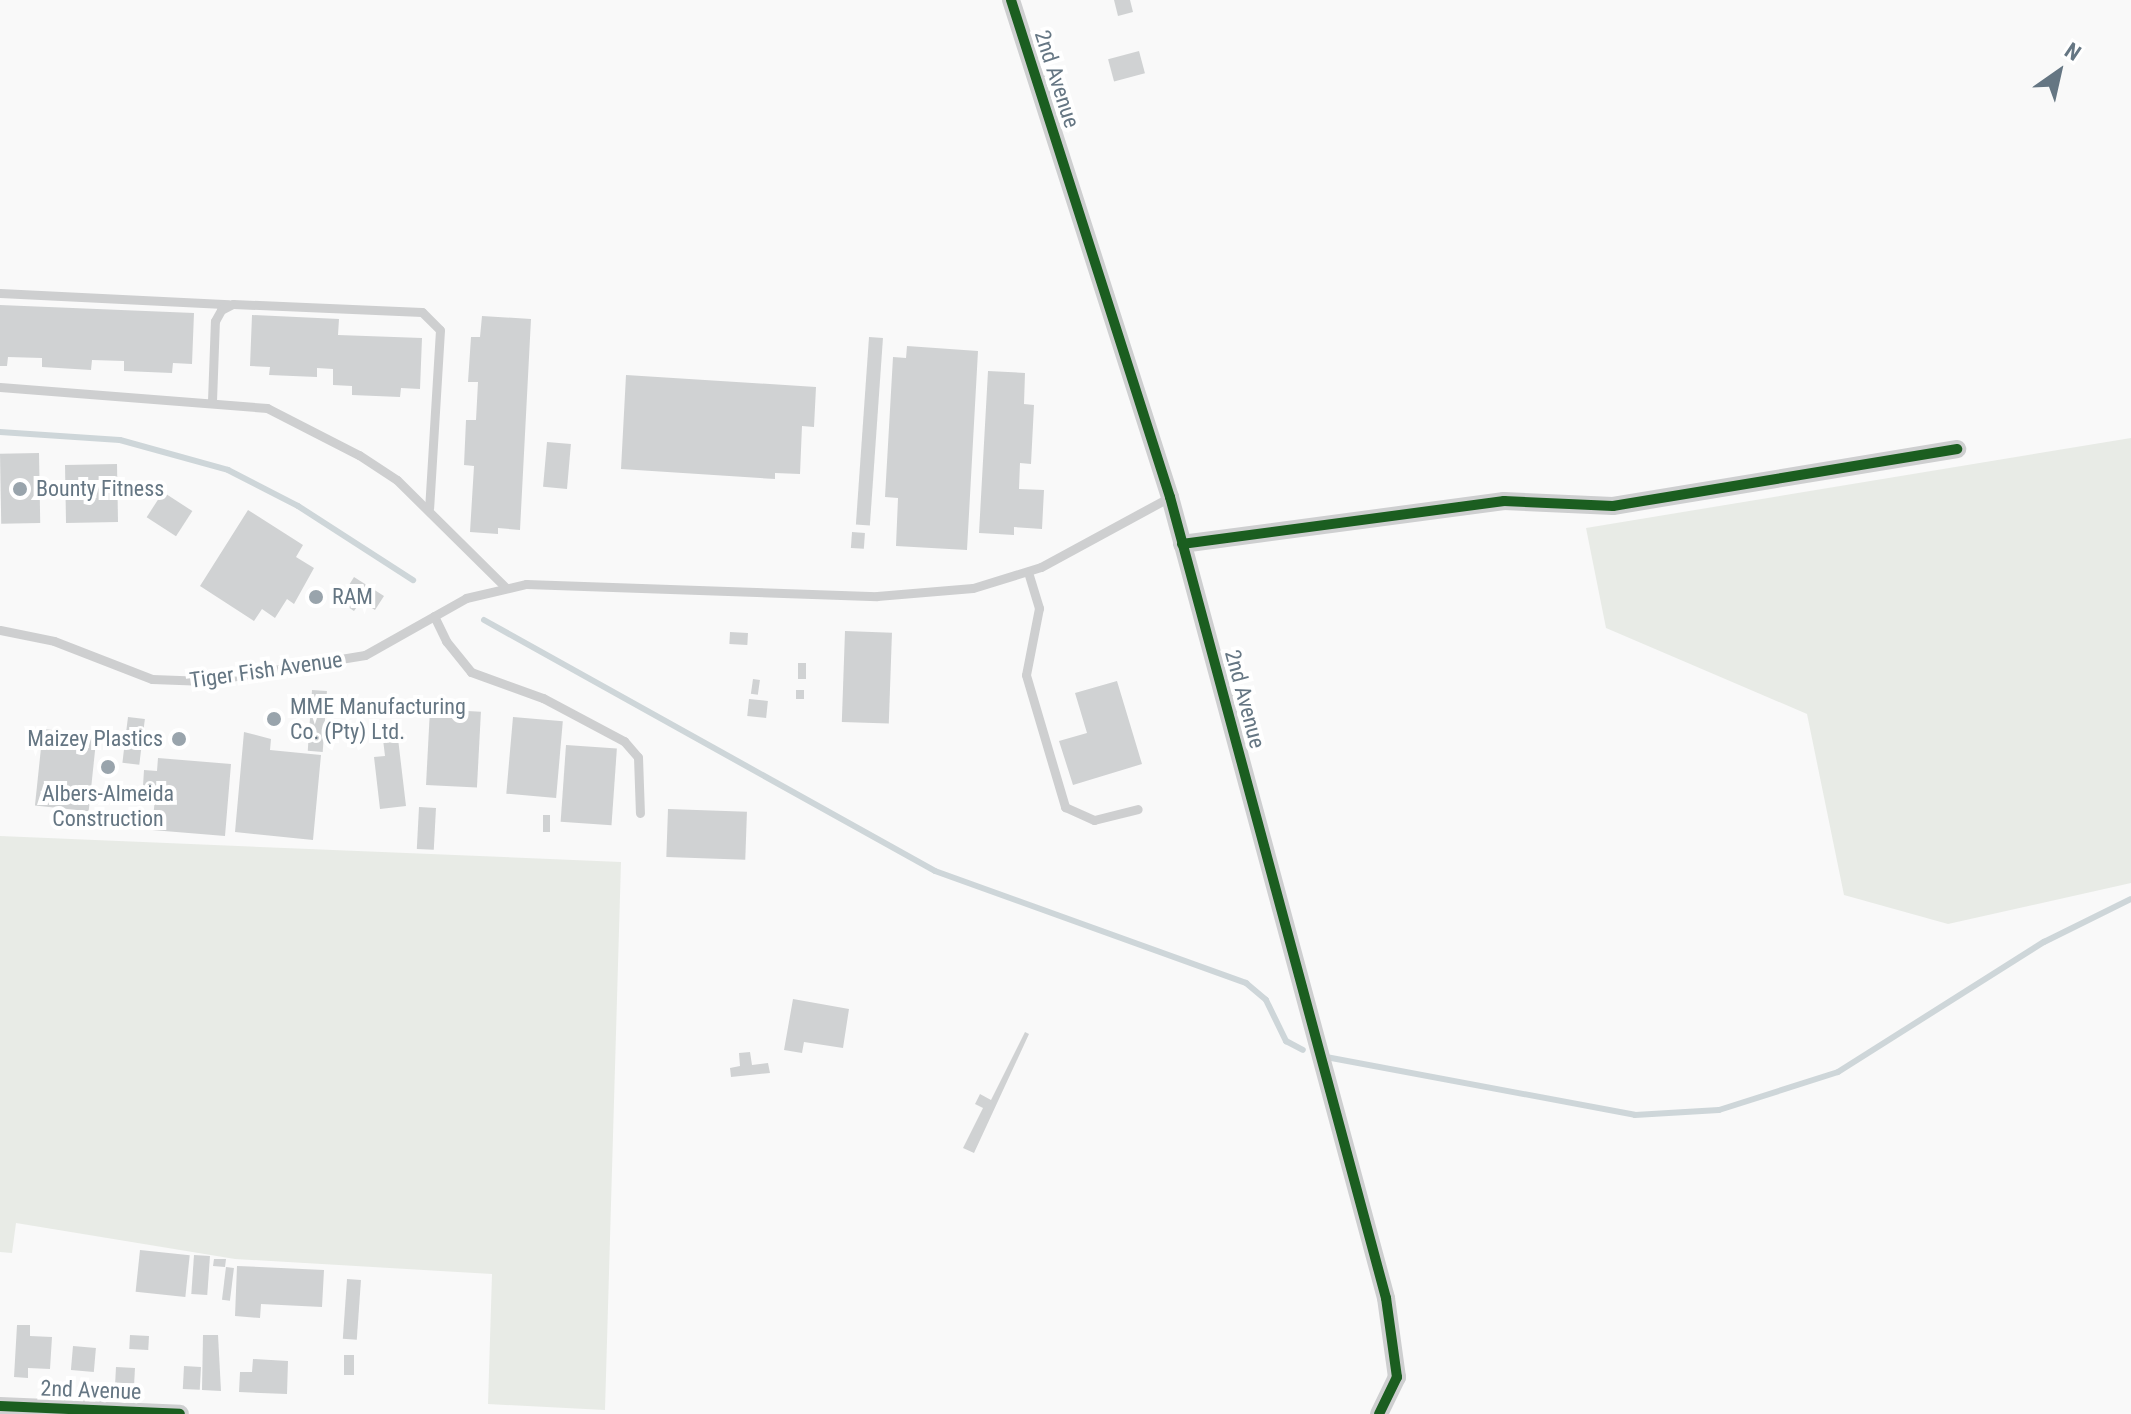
<!DOCTYPE html>
<html>
<head>
<meta charset="utf-8">
<style>
	body { margin:0 }
	#map { position:relative; width:2131px; height:1414px; overflow:hidden; background:#f9f9f9; font-family:"Roboto Condensed",sans-serif }
	div>[style] { position:absolute }
	.green>* { inset:0; background:#e8ebe6 }
	.stream>* { height:6px; margin:-3px; padding:0 3px; transform-origin:3px; border-radius:3px; background:#ced6d9 }
	.building>* { inset:0; background:#d0d2d3; transform-origin:0 0 }
	.lane>* { height:9px; margin:-4.5px; padding:0 4.5px; transform-origin:4.5px; border-radius:4.5px; background:#cecfd0 }
	.street>* { height:18px; margin:-9px; padding:0 9px; transform-origin:9px; border-radius:9px; background:#cecfd0 }
	.cycleway>* { height:10px; margin:-5px; padding:0 5px; transform-origin:5px; border-radius:5px; background:#1b5e20 }
	.dots>* { width:22px; height:22px; translate:-50% -50%; box-sizing:border-box; border:4px solid #fff; border-radius:50% }
	span { translate:-50% -50%; white-space:nowrap; text-align:center; line-height:1.15; -webkit-text-stroke:8px #fff; paint-order:stroke }
	.street-label { font-size:22px; color:#657683 }
	.poi-label { font-size:22px; color:#657683 }
	.left { translate:0 -50%; text-align:left }
	.right { translate:-100% -50%; text-align:right }
	.north { position:absolute; left:2019px; top:32px; width:80px; height:80px; -webkit-text-stroke:6px #fff; paint-order:stroke; rotate:34deg; font-size:22px; font-weight:700; line-height:32px; text-align:center; color:#657683 }
	.north::after { content:''; display:block; margin:auto; width:28px; height:36px; background:#657683; clip-path:polygon(50% 0,100% 100%,50% 72%,0 100%) }
</style>
</head>
<body>
<div id="map">
	<div class="green">
		<i style="clip-path:polygon(2131px 438px,2131px 883px,1948px 924px,1844px 895px,1807px 714px,1606px 628px,1586px 528px)"></i>
		<i style="clip-path:polygon(0 836px,621px 862px,605px 1410px,488px 1404px,492px 1274px,235px 1259px,16px 1223px,12px 1253px,0 1252px)"></i>
	</div>
	<div class="stream">
		<i style="left:0;top:432px;width:120px;rotate:3.8deg"></i>
		<i style="left:120px;top:440px;width:112px;rotate:15.5deg"></i>
		<i style="left:228px;top:470px;width:79px;rotate:27.2deg"></i>
		<i style="left:298px;top:506px;width:137px;rotate:32.8deg"></i>
		<i style="left:484px;top:620px;width:516px;rotate:29.1deg"></i>
		<i style="left:935px;top:871px;width:331px;rotate:19.8deg"></i>
		<i style="left:1246px;top:983px;width:26px;rotate:40deg"></i>
		<i style="left:1266px;top:1000px;width:46px;rotate:64deg"></i>
		<i style="left:1286px;top:1041px;width:19px;rotate:28deg"></i>
		<i style="left:1326px;top:1057px;width:314px;rotate:10.6deg"></i>
		<i style="left:1635px;top:1115px;width:84px;rotate:-3.4deg"></i>
		<i style="left:1719px;top:1110px;width:125px;rotate:-17.7deg"></i>
		<i style="left:1838px;top:1072px;width:244px;rotate:-32.3deg"></i>
		<i style="left:2044px;top:942px;width:97px;rotate:-26.3deg"></i>
	</div>
	<div class="building">
		<i style="clip-path:polygon(1114px 0,1130px 0,1133px 12px,1118px 16px)"></i>
		<i style="left:1139px;top:51px;width:23px;height:32px;rotate:75deg"></i>
		<i style="clip-path:polygon(0 305px,194px 313px,192px 364px,173px 363px,172px 373px,124px 371px,124px 361px,92px 360px,91px 370px,42px 367px,42px 358px,8px 357px,7px 366px,0 366px)"></i>
		<i style="clip-path:polygon(252px 315px,339px 319px,338px 335px,422px 338px,420px 389px,401px 388px,400px 397px,352px 395px,352px 386px,333px 385px,333px 369px,317px 368px,317px 377px,269px 375px,270px 367px,250px 366px)"></i>
		<i style="clip-path:polygon(482px 316px,531px 319px,520px 530px,498px 528px,498px 534px,470px 532px,474px 466px,464px 465px,466px 420px,476px 420px,478px 382px,468px 382px,471px 337px,480px 337px)"></i>
		<i style="left:869px;top:337px;width:14px;height:188px;rotate:4deg"></i>
		<i style="clip-path:polygon(907px 346px,978px 351px,967px 550px,896px 546px,898px 498px,885px 497px,893px 357px,906px 358px)"></i>
		<i style="clip-path:polygon(988px 371px,1025px 373px,1024px 404px,1034px 405px,1031px 464px,1020px 463px,1019px 489px,1044px 490px,1042px 529px,1014px 527px,1014px 535px,979px 533px)"></i>
		<i style="clip-path:polygon(626px 375px,816px 387px,814px 427px,802px 426px,800px 474px,775px 473px,775px 479px,621px 469px)"></i>
		<i style="left:547px;top:442px;width:24px;height:45px;rotate:5deg"></i>
		<i style="left:39px;top:453px;width:70px;height:39px;rotate:89deg"></i>
		<i style="left:117px;top:464px;width:58px;height:52px;rotate:89deg"></i>
		<i style="left:163px;top:492px;width:35px;height:30px;rotate:33deg"></i>
		<i style="clip-path:polygon(248px 510px,303px 545px,296px 557px,314px 568px,294px 604px,287px 599px,275px 618px,262px 609px,254px 621px,200px 586px)"></i>
		<i style="left:852px;top:532px;width:13px;height:16px;rotate:4deg"></i>
		<i style="clip-path:polygon(354px 577px,384px 596px,375px 610px,361px 601px,354px 611px,339px 601px)"></i>
		<i style="left:845px;top:631px;width:47px;height:91px;rotate:2deg"></i>
		<i style="left:730px;top:632px;width:18px;height:12px;rotate:3deg"></i>
		<i style="left:798px;top:663px;width:8px;height:16px"></i>
		<i style="left:753px;top:679px;width:7px;height:15px;rotate:8deg"></i>
		<i style="clip-path:polygon(1117px 681px,1142px 764px,1073px 785px,1059px 741px,1087px 733px,1075px 693px)"></i>
		<i style="left:312px;top:690px;width:15px;height:61px;rotate:4deg"></i>
		<i style="left:796px;top:690px;width:8px;height:9px"></i>
		<i style="left:749px;top:699px;width:19px;height:17px;rotate:6deg"></i>
		<i style="left:430px;top:709px;width:51px;height:76px;rotate:3deg"></i>
		<i style="left:128px;top:717px;width:17px;height:46px;rotate:7deg"></i>
		<i style="left:513px;top:717px;width:50px;height:77px;rotate:5deg"></i>
		<i style="left:43px;top:729px;width:54px;height:77px;rotate:6deg"></i>
		<i style="clip-path:polygon(397px 730px,406px 806px,380px 809px,374px 757px,385px 756px,382px 731px)"></i>
		<i style="clip-path:polygon(244px 732px,271px 739px,270px 750px,321px 755px,313px 840px,235px 832px)"></i>
		<i style="left:566px;top:745px;width:51px;height:77px;rotate:4deg"></i>
		<i style="clip-path:polygon(158px 758px,231px 764px,225px 836px,152px 830px,156px 787px,143px 786px,144px 770px,157px 771px)"></i>
		<i style="left:419px;top:807px;width:17px;height:42px;rotate:3deg"></i>
		<i style="left:668px;top:809px;width:79px;height:48px;rotate:2deg"></i>
		<i style="left:543px;top:815px;width:7px;height:17px"></i>
		<i style="clip-path:polygon(793px 999px,849px 1009px,843px 1048px,804px 1042px,802px 1053px,784px 1050px)"></i>
		<i style="clip-path:polygon(1025px 1032px,1029px 1034px,974px 1153px,963px 1148px,983px 1108px,975px 1104px,980px 1094px,991px 1100px)"></i>
		<i style="clip-path:polygon(750px 1052px,752px 1065px,768px 1063px,770px 1073px,731px 1077px,730px 1068px,740px 1066px,739px 1053px)"></i>
		<i style="left:140px;top:1250px;width:50px;height:42px;rotate:6deg"></i>
		<i style="left:194px;top:1255px;width:16px;height:39px;rotate:4deg"></i>
		<i style="clip-path:polygon(214px 1259px,226px 1259px,225px 1267px,213px 1266px)"></i>
		<i style="clip-path:polygon(237px 1266px,324px 1270px,322px 1307px,261px 1304px,260px 1318px,235px 1316px)"></i>
		<i style="left:226px;top:1267px;width:8px;height:33px;rotate:7deg"></i>
		<i style="left:347px;top:1279px;width:14px;height:60px;rotate:4deg"></i>
		<i style="clip-path:polygon(17px 1325px,30px 1325px,30px 1336px,52px 1337px,50px 1369px,28px 1368px,28px 1378px,14px 1377px)"></i>
		<i style="left:130px;top:1335px;width:19px;height:14px;rotate:3deg"></i>
		<i style="clip-path:polygon(203px 1335px,218px 1335px,221px 1391px,202px 1390px)"></i>
		<i style="left:73px;top:1346px;width:23px;height:24px;rotate:5deg"></i>
		<i style="left:344px;top:1355px;width:10px;height:20px"></i>
		<i style="clip-path:polygon(253px 1359px,288px 1361px,287px 1394px,239px 1392px,240px 1372px,252px 1372px)"></i>
		<i style="left:184px;top:1366px;width:17px;height:23px;rotate:3deg"></i>
		<i style="left:116px;top:1367px;width:19px;height:19px;rotate:3deg"></i>
	</div>
	<div class="lane">
		<i style="left:0;top:293px;width:229px;rotate:2.8deg"></i>
		<i style="left:0;top:387px;width:268px;rotate:4.5deg"></i>
		<i style="left:267px;top:408px;width:103px;rotate:27.1deg"></i>
		<i style="left:359px;top:455px;width:45px;rotate:33.3deg"></i>
		<i style="left:397px;top:480px;width:152px;rotate:44.7deg"></i>
		<i style="left:212px;top:401px;width:80px;rotate:-87.9deg"></i>
		<i style="left:215px;top:321px;width:13px;rotate:-61deg"></i>
		<i style="left:221px;top:310px;width:13px;rotate:-27deg"></i>
		<i style="left:233px;top:304px;width:189px;rotate:2.4deg"></i>
		<i style="left:422px;top:312px;width:25px;rotate:45deg"></i>
		<i style="left:440px;top:330px;width:178px;rotate:93.5deg"></i>
		<i style="left:1028px;top:572px;width:38px;rotate:73deg"></i>
		<i style="left:1039px;top:608px;width:68px;rotate:101deg"></i>
		<i style="left:1026px;top:675px;width:138px;rotate:73.5deg"></i>
		<i style="left:1065px;top:807px;width:32px;rotate:24deg"></i>
		<i style="left:1094px;top:820px;width:45px;rotate:-14deg"></i>
		<i style="left:434px;top:616px;width:28px;rotate:64deg"></i>
		<i style="left:446px;top:641px;width:40px;rotate:51deg"></i>
		<i style="left:471px;top:672px;width:77px;rotate:19.9deg"></i>
		<i style="left:543px;top:698px;width:92px;rotate:28deg"></i>
		<i style="left:624px;top:741px;width:21px;rotate:49deg"></i>
		<i style="left:638px;top:757px;width:56px;rotate:88deg"></i>
		<i style="left:0;top:630px;width:55px;rotate:11.5deg"></i>
		<i style="left:54px;top:641px;width:105px;rotate:21.2deg"></i>
		<i style="left:152px;top:679px;width:54px;rotate:2.1deg"></i>
		<i style="left:206px;top:681px;width:161px;rotate:-9.3deg"></i>
		<i style="left:365px;top:655px;width:116px;rotate:-29.4deg"></i>
		<i style="left:466px;top:598px;width:62px;rotate:-13.1deg"></i>
		<i style="left:526px;top:584px;width:351px;rotate:2deg"></i>
		<i style="left:877px;top:596px;width:96px;rotate:-4.8deg"></i>
		<i style="left:973px;top:588px;width:71px;rotate:-17.2deg"></i>
		<i style="left:1041px;top:567px;width:147px;rotate:-28.5deg"></i>
	</div>
	<div class="street">
		<i style="left:1011px;top:0;width:522px;rotate:72.26deg"></i>
		<i style="left:1170px;top:497px;width:830px;rotate:74.91deg"></i>
		<i style="left:1386px;top:1298px;width:80px;rotate:82.1deg"></i>
		<i style="left:1397px;top:1377px;width:41px;rotate:115.9deg"></i>
		<i style="left:1182px;top:544px;width:325px;rotate:-7.6deg"></i>
		<i style="left:1504px;top:501px;width:109px;rotate:2.6deg"></i>
		<i style="left:1613px;top:506px;width:349px;rotate:-9.4deg"></i>
		<i style="left:0;top:1406px;width:180px;rotate:2.5deg"></i>
	</div>
	<div class="cycleway">
		<i style="left:1011px;top:0;width:522px;rotate:72.26deg"></i>
		<i style="left:1170px;top:497px;width:830px;rotate:74.91deg"></i>
		<i style="left:1386px;top:1298px;width:80px;rotate:82.1deg"></i>
		<i style="left:1397px;top:1377px;width:41px;rotate:115.9deg"></i>
		<i style="left:1182px;top:544px;width:325px;rotate:-7.6deg"></i>
		<i style="left:1504px;top:501px;width:109px;rotate:2.6deg"></i>
		<i style="left:1613px;top:506px;width:349px;rotate:-9.4deg"></i>
		<i style="left:0;top:1406px;width:180px;rotate:2.5deg"></i>
	</div>
	<div class="dots">
		<i style="left:20px;top:489px;background:#99a4ac"></i>
		<i style="left:316px;top:597px;background:#99a4ac"></i>
		<i style="left:274px;top:719px;background:#99a4ac"></i>
		<i style="left:179px;top:739px;background:#99a4ac"></i>
		<i style="left:108px;top:767px;background:#99a4ac"></i>
	</div>
	<div class="street-label">
		<span style="left:1057px;top:79px;rotate:72deg">2nd Avenue</span>
		<span style="left:266px;top:670px;rotate:-8deg">Tiger Fish Avenue</span>
		<span style="left:1245px;top:699px;rotate:75deg">2nd Avenue</span>
		<span style="left:91px;top:1390px;rotate:2deg">2nd Avenue</span>
	</div>
	<div class="poi-label">
		<span class="left" style="left:36px;top:489px">Bounty Fitness</span>
		<span class="left" style="left:332px;top:597px">RAM</span>
		<span class="left" style="left:290px;top:719px">MME Manufacturing<br>Co. (Pty) Ltd.</span>
		<span class="right" style="left:163px;top:739px">Maizey Plastics</span>
		<span style="left:108px;top:806px">Albers-Almeida<br>Construction</span>
	</div>
	<div class="north">N</div>
</div>
</body>
</html>
